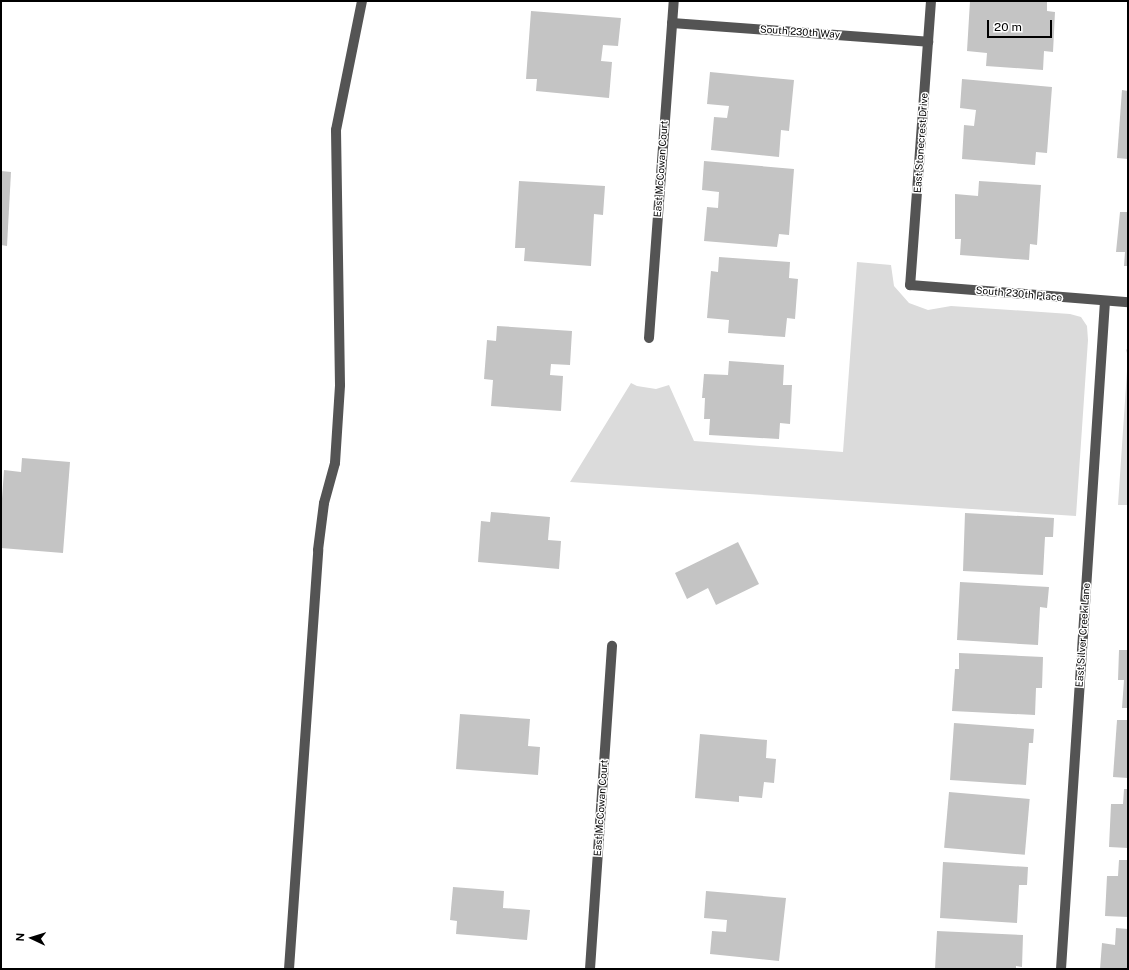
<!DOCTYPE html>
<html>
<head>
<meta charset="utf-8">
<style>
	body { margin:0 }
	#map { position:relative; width:1129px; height:970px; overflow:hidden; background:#fff; font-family:"Public Sans",sans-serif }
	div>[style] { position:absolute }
	.green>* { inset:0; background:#dbdbdb }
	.building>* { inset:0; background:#c4c4c4; transform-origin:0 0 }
	.minor>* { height:10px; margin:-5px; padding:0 5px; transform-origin:5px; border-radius:5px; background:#545454 }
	span { translate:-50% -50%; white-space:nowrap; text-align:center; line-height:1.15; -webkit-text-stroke:3px #fff; paint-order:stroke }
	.street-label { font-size:10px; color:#000 }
	.frame { position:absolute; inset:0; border:2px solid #000; pointer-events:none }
	.north { position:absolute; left:12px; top:918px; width:40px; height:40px; -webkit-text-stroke:3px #fff; paint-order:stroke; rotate:274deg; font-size:11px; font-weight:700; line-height:16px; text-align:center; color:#000 }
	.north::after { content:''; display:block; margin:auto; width:14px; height:18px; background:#000; clip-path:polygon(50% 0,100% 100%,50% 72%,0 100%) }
	.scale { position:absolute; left:987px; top:20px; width:65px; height:18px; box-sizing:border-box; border:2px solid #000; border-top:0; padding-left:5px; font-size:12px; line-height:14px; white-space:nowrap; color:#000; -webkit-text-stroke:3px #fff; paint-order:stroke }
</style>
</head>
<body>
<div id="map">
	<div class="green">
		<i style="clip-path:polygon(857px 262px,891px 265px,894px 286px,909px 303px,928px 310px,951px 306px,1070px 314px,1081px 317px,1087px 326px,1088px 340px,1076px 516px,570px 482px,631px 383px,637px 386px,656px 389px,669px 385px,694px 441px,843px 452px)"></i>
		<i style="clip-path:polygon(1128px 348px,1128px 505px,1118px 505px,1128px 356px,1126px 350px)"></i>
	</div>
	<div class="building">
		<i style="clip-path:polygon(970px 1px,1047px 1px,1047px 11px,1055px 12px,1053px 52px,1044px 51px,1043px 70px,986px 66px,987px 53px,967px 51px)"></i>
		<i style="clip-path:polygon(531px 11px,621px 18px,618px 46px,603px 45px,601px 61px,612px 62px,609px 98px,536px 91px,537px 79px,526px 79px)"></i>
		<i style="clip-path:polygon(710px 72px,794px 80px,789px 131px,781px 130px,779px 157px,711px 150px,714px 117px,727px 118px,729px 106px,707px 104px)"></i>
		<i style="clip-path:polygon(962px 79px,1052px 87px,1047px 153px,1036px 152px,1035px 165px,962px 159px,964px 125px,974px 126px,976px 110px,960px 108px)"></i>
		<i style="clip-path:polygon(1122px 90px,1128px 91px,1128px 159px,1117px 158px)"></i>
		<i style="clip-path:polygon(704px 161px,794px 169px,789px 235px,779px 234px,777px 247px,704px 241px,707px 207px,718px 208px,719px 192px,702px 190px)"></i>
		<i style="clip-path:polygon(1px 171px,11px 172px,7px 246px,1px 245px)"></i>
		<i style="clip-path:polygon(519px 181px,605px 186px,603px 215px,594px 214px,591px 266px,524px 261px,525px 248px,515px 248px)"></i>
		<i style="clip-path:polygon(979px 181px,1041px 185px,1037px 245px,1030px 244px,1029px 260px,960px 255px,961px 239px,955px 239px,955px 194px,978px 196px)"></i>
		<i style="clip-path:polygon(1120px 212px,1128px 212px,1128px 266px,1124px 266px,1125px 252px,1116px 252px)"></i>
		<i style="clip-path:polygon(719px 257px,790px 262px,789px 278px,798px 279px,795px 319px,787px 318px,785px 337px,728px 333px,729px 320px,707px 318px,711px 271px,718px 272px)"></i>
		<i style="clip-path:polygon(497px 326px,572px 331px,570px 365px,551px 364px,550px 375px,563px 376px,561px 411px,491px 406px,493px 380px,484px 379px,487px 340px,496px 341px)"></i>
		<i style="clip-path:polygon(729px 361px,784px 365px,783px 385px,792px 385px,790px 424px,780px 423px,779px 439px,709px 435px,710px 419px,704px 419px,705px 398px,702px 398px,704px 374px,728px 375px)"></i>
		<i style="clip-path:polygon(22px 458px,70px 462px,63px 553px,1px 548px,1px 513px,4px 470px,21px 472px)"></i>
		<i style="clip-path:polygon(491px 512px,550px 517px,548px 540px,561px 541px,559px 569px,478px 562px,481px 521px,490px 522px)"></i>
		<i style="clip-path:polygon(965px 513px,1054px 518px,1053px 537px,1045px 537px,1043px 575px,963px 571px)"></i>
		<i style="clip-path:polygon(738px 542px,759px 584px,716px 605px,708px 588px,687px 599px,675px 573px)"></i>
		<i style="clip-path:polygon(960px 582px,1049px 587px,1047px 608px,1040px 607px,1038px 645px,957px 640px)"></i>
		<i style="clip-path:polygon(1119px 650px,1128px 650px,1128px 708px,1122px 708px,1124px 680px,1118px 680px)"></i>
		<i style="clip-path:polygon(959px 653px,1043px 657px,1042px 688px,1036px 688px,1035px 715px,952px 711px,955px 669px,959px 669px)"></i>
		<i style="clip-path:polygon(460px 714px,530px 719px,528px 746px,540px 747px,538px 775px,456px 769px)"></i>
		<i style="clip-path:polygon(1117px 720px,1128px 720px,1128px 778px,1113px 777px)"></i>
		<i style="clip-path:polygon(954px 723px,1034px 729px,1033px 743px,1029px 743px,1026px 785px,950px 780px)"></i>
		<i style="clip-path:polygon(700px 734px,767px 740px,766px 758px,776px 759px,774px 783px,764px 782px,762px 798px,739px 796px,739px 802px,695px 798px)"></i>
		<i style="clip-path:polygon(1124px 789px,1128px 789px,1128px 848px,1109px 847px,1111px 804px,1123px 804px)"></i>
		<i style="left:949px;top:792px;width:81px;height:56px;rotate:5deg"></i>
		<i style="clip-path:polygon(1119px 860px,1128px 860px,1128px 917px,1105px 916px,1107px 876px,1118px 876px)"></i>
		<i style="clip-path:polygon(943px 862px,1028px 867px,1027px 885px,1019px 885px,1017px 923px,940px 918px)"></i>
		<i style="clip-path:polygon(453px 887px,504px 891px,503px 908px,530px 910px,527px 940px,456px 934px,457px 921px,450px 920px)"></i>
		<i style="clip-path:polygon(706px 891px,786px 898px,779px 961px,710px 954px,712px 931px,726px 932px,727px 920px,704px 918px)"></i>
		<i style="clip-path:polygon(1116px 928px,1128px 929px,1128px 969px,1100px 969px,1102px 943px,1115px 945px)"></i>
		<i style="clip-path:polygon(937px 931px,1023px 935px,1022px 967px,1016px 966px,1016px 969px,935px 969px)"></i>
	</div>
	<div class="minor">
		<i style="left:931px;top:1px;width:285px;rotate:94.2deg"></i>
		<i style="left:910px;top:285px;width:219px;rotate:4.5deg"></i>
		<i style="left:672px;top:23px;width:257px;rotate:4.2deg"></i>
		<i style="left:649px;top:338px;width:338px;rotate:-85.8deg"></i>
		<i style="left:289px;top:969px;width:420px;rotate:-86deg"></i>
		<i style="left:318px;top:550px;width:47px;rotate:-82.7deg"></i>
		<i style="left:324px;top:503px;width:41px;rotate:-74.6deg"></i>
		<i style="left:335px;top:463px;width:78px;rotate:-86.3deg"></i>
		<i style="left:340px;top:385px;width:255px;rotate:-90.9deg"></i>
		<i style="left:336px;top:130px;width:132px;rotate:-78.6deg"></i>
		<i style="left:590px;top:969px;width:324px;rotate:-86.1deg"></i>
		<i style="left:1061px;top:969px;width:669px;rotate:-86.23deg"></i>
	</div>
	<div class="street-label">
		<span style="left:800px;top:32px;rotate:4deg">South 230th Way</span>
		<span style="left:921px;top:143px;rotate:-86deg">East Stonecrest Drive</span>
		<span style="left:661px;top:169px;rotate:-86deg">East McCowan Court</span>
		<span style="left:1019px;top:294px;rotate:5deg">South 230th Place</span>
		<span style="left:1083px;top:635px;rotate:-86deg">East Silver Creek Lane</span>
		<span style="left:601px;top:808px;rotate:-86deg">East McCowan Court</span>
	</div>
	<div class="frame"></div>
	<div class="north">N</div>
	<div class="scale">20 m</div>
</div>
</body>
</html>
